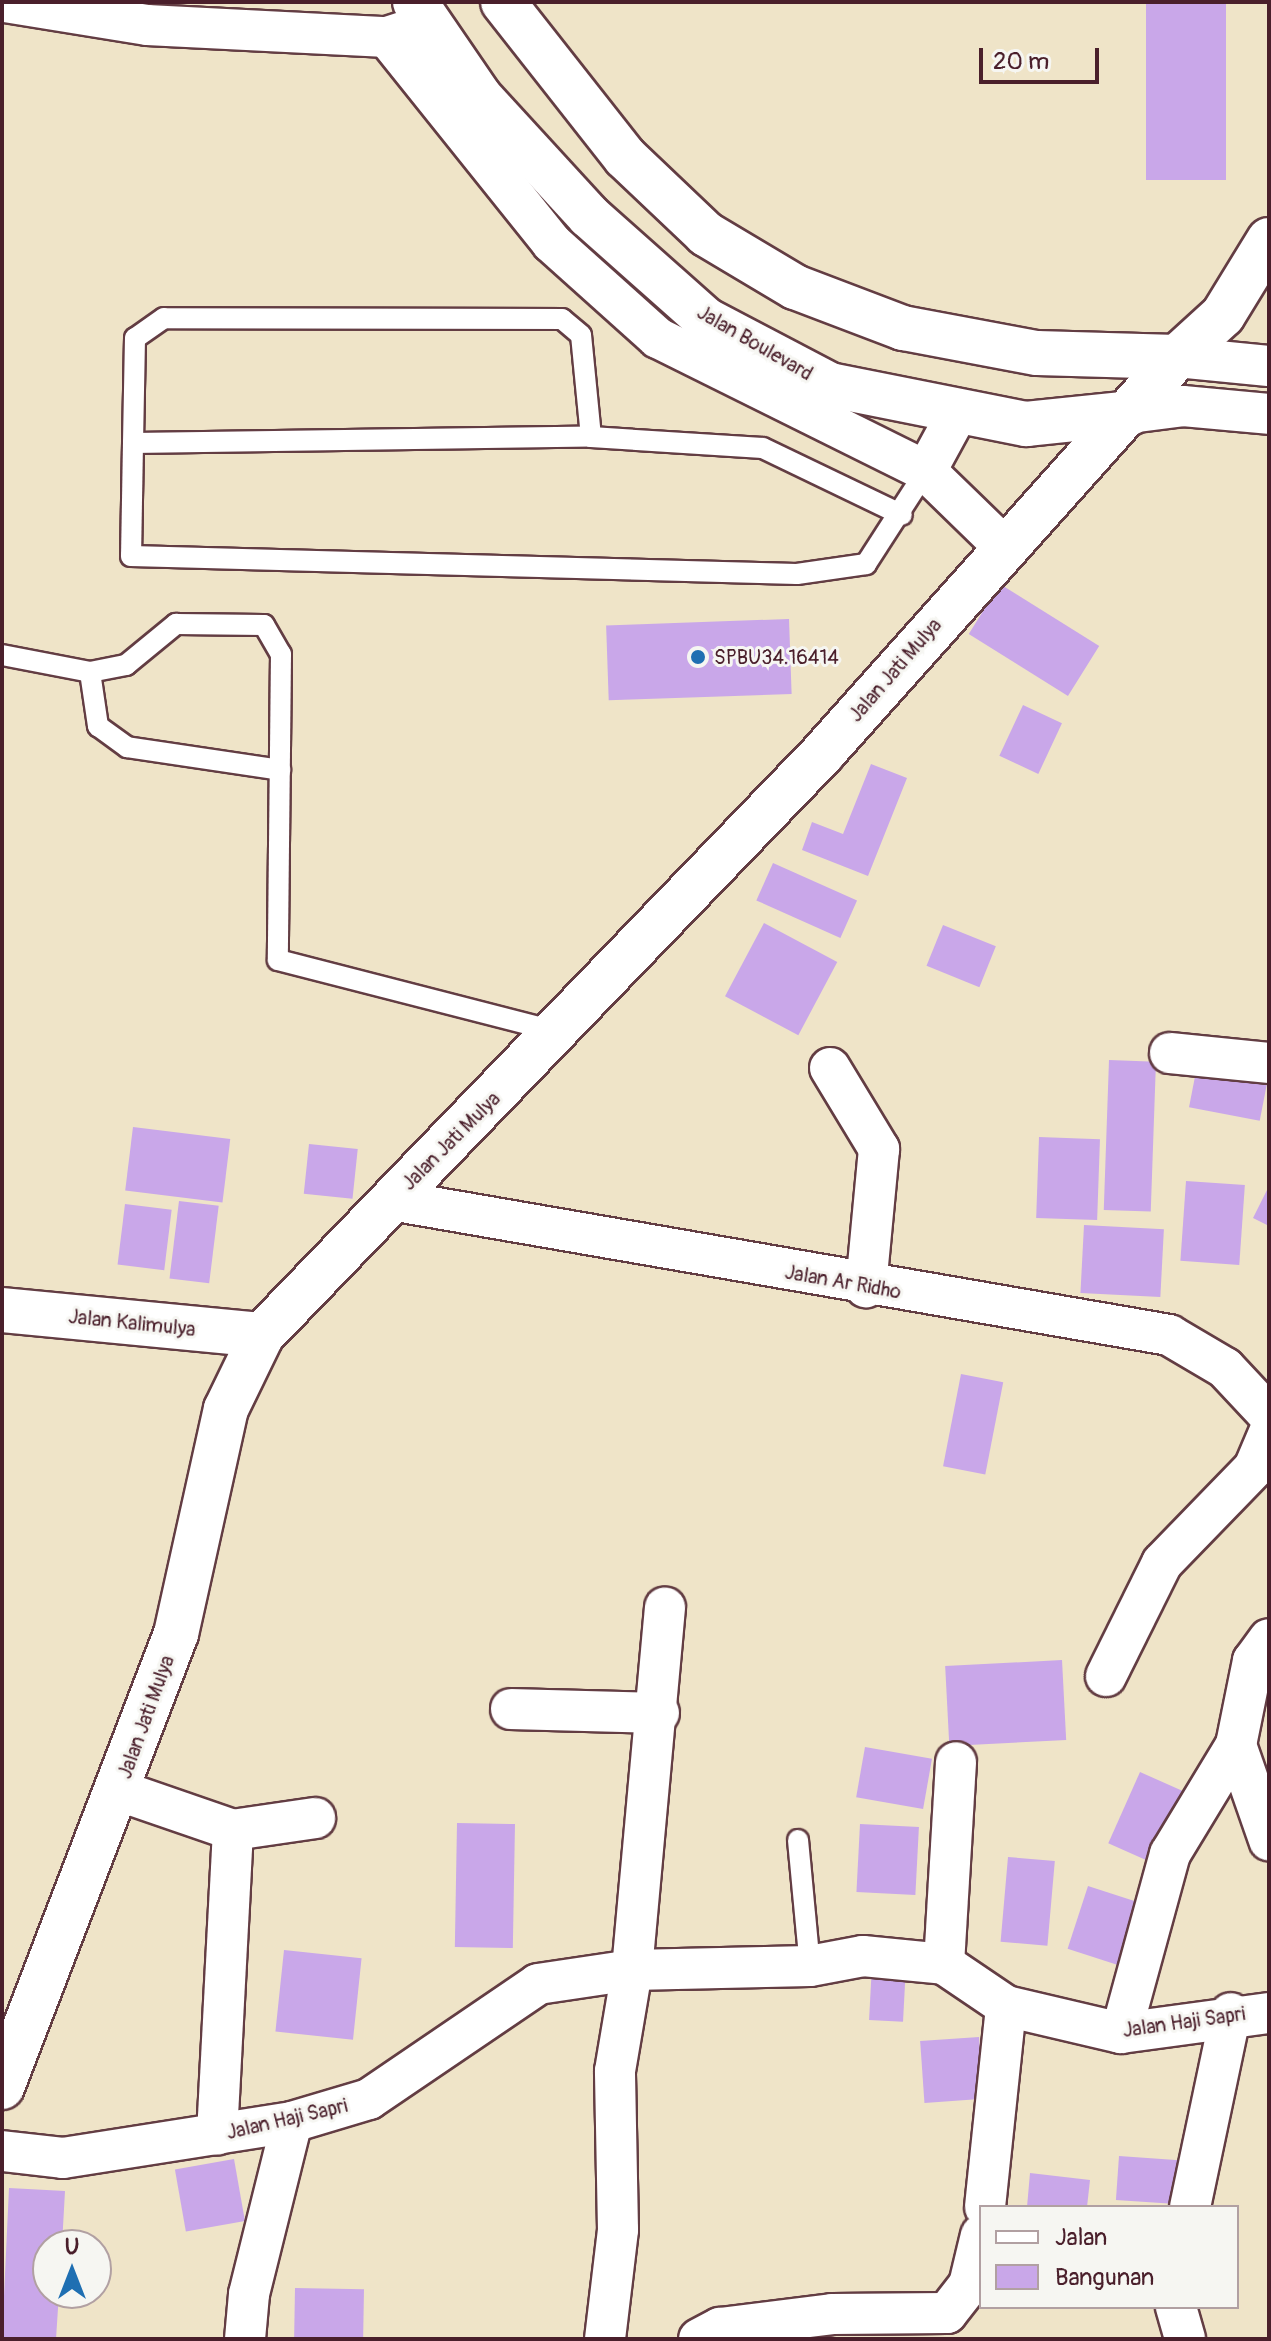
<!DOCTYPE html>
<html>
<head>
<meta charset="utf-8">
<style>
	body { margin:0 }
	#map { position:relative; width:1271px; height:2341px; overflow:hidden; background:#efe4c8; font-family:Pangolin,sans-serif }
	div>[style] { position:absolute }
	.building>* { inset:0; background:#c9a7e9; transform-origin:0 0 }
	.roads { filter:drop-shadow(2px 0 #633d43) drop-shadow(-2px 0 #633d43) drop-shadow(0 2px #633d43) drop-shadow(0 -2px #633d43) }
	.service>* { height:20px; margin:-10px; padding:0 10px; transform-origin:10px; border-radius:10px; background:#fff }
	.minor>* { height:40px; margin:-20px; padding:0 20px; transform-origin:20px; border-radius:20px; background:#fff }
	.tertiary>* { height:44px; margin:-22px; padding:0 22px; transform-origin:22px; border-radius:22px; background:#fff }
	.secondary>* { height:44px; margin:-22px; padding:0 22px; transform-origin:22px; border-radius:22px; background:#fff }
	.dots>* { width:22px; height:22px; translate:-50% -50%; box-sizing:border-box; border:4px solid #f6f6f2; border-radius:50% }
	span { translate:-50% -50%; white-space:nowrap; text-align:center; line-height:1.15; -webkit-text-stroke:6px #f6f6f2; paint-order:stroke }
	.street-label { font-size:20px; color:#4a1f2b }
	.poi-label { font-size:20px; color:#4a1f2b }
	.left { translate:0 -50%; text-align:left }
	.frame { position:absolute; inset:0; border:4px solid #4a1f2b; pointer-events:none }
	.legend { position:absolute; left:979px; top:2205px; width:260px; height:104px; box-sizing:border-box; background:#f6f6f2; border:2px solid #b1a0a2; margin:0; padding:10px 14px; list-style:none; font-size:24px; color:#4a1f2b }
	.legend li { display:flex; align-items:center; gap:16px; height:40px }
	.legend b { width:40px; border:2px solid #b1a0a2 }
	.north { position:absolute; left:32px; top:2229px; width:80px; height:80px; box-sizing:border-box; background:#f6f6f2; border:2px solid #b1a0a2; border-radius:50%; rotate:0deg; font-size:22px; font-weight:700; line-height:32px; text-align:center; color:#4a1f2b }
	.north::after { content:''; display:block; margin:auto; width:28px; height:36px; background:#1f6fb2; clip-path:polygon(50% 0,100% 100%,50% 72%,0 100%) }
	.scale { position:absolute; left:979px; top:48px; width:120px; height:36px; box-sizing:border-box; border:4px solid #4a1f2b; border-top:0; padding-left:10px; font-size:24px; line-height:28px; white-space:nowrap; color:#4a1f2b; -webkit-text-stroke:6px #f6f6f2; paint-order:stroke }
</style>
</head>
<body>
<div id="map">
	<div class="building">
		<i style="left:1146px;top:2px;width:80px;height:178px"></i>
		<i style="left:1000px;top:584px;width:117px;height:59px;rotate:32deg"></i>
		<i style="left:789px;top:619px;width:75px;height:183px;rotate:88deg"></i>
		<i style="left:1023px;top:705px;width:43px;height:56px;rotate:25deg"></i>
		<i style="clip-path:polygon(871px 764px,907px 778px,868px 876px,802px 850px,812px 822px,843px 834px)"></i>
		<i style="left:773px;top:863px;width:92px;height:41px;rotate:24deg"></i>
		<i style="left:764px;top:923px;width:83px;height:83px;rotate:28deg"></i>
		<i style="left:943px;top:925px;width:57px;height:44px;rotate:22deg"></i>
		<i style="left:1109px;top:1060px;width:47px;height:150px;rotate:2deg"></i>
		<i style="left:1198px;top:1061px;width:72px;height:47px;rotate:11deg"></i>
		<i style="left:133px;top:1127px;width:98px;height:64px;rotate:7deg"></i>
		<i style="left:1039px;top:1137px;width:61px;height:81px;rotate:2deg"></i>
		<i style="left:309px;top:1144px;width:49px;height:50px;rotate:6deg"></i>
		<i style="left:1186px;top:1181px;width:59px;height:80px;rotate:4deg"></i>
		<i style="clip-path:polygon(1269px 1186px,1269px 1226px,1253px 1218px)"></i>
		<i style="left:179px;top:1201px;width:40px;height:78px;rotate:7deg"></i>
		<i style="left:125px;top:1204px;width:47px;height:61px;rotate:7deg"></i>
		<i style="left:1084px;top:1225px;width:80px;height:68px;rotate:3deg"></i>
		<i style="left:961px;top:1374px;width:43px;height:94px;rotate:11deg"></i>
		<i style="left:1062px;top:1660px;width:80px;height:117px;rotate:87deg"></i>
		<i style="left:865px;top:1747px;width:68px;height:51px;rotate:10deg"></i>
		<i style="left:1140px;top:1772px;width:48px;height:78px;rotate:24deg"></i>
		<i style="left:457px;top:1823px;width:58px;height:124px;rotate:1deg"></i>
		<i style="left:860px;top:1824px;width:59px;height:68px;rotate:3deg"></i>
		<i style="left:1008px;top:1857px;width:47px;height:85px;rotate:5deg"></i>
		<i style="left:1088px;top:1886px;width:65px;height:66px;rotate:18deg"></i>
		<i style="left:284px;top:1950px;width:78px;height:82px;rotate:6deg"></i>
		<i style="left:872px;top:1964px;width:34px;height:56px;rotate:3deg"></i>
		<i style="left:979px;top:2037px;width:62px;height:59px;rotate:86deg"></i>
		<i style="left:1119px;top:2156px;width:64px;height:44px;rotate:4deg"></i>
		<i style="left:234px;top:2159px;width:63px;height:60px;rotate:80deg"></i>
		<i style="clip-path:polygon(1030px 2173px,1090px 2180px,1087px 2207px,1027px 2207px)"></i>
		<i style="clip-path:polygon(9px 2188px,65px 2191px,62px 2245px,48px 2245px,48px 2293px,59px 2293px,56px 2339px,2px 2339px)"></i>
		<i style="left:295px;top:2288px;width:69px;height:51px;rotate:1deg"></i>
	</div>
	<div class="roads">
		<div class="service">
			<i style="left:591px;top:437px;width:102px;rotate:-95.6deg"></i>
			<i style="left:581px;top:335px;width:25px;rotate:-140deg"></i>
			<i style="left:562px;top:319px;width:398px;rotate:-179.9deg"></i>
			<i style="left:164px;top:318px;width:35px;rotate:145deg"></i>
			<i style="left:135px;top:338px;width:105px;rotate:91.1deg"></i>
			<i style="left:133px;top:443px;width:458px;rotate:-0.8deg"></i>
			<i style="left:591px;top:437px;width:172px;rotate:3.7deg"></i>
			<i style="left:763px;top:448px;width:154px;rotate:25.7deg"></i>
			<i style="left:133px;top:443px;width:113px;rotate:91deg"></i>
			<i style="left:131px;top:556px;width:666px;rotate:1.55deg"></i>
			<i style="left:797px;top:574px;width:70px;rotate:-8.2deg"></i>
			<i style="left:866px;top:564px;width:111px;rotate:-57.2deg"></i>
			<i style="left:2px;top:655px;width:90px;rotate:10.9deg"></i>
			<i style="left:90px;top:672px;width:37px;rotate:-11deg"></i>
			<i style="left:126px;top:665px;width:65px;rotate:-39.4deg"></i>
			<i style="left:176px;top:624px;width:88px;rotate:0.7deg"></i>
			<i style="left:264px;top:625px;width:34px;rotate:60deg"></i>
			<i style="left:281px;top:654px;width:306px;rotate:90.6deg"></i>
			<i style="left:278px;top:960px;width:285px;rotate:14.4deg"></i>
			<i style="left:90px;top:672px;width:55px;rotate:81.6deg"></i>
			<i style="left:98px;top:726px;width:36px;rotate:36deg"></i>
			<i style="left:127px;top:747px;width:155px;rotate:8.5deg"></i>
			<i style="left:798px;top:1840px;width:127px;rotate:84.6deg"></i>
		</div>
		<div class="minor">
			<i style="left:5px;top:2px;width:144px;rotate:9.2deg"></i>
			<i style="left:147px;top:25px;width:240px;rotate:2.9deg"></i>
			<i style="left:387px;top:37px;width:26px;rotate:-18deg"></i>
			<i style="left:387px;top:37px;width:264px;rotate:51.3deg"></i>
			<i style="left:552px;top:243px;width:142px;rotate:41.9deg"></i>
			<i style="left:658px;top:338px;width:299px;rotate:26.4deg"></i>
			<i style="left:926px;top:471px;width:106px;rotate:44.2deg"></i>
			<i style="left:1177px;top:357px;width:92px;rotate:5.6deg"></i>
			<i style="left:1130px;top:413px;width:53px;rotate:-7.5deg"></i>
			<i style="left:1183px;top:406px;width:86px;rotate:5.3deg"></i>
			<i style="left:926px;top:471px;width:67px;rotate:-61.5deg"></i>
			<i style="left:1170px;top:1053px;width:100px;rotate:5.8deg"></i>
			<i style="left:830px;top:1068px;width:95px;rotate:58.8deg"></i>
			<i style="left:879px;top:1149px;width:139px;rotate:95.4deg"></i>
			<i style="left:391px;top:1200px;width:790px;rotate:9.84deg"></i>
			<i style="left:1169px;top:1335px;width:65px;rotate:30.5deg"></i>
			<i style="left:1225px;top:1368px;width:64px;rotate:46.9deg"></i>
			<i style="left:1106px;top:1676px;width:126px;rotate:-63.6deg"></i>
			<i style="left:1162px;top:1563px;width:132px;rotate:-45.9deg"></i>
			<i style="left:1254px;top:1468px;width:38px;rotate:-67deg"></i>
			<i style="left:511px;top:1709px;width:148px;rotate:1.5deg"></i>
			<i style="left:1236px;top:1745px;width:101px;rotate:70.8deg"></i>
			<i style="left:120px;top:1791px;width:120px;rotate:19deg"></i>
			<i style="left:233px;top:1830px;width:305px;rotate:93deg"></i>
			<i style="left:233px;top:1830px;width:83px;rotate:-8.3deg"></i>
			<i style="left:944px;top:1964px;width:202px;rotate:-86.6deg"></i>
			<i style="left:1121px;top:2033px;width:186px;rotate:-74.7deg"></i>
			<i style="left:1170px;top:1854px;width:127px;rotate:-58.8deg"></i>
			<i style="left:1236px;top:1745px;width:86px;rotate:-78.6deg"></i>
			<i style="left:1253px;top:1661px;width:27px;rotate:-54deg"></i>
			<i style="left:2px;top:2151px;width:61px;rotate:6.5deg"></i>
			<i style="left:63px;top:2158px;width:232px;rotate:-8.9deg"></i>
			<i style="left:292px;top:2122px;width:80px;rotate:-16.6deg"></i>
			<i style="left:369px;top:2099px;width:204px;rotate:-34.2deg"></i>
			<i style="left:538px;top:1984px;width:95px;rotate:-8.5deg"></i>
			<i style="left:632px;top:1970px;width:178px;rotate:-1.3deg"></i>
			<i style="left:810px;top:1966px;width:54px;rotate:-10.7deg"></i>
			<i style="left:863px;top:1956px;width:81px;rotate:5.6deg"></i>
			<i style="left:944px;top:1964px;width:75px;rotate:34.1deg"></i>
			<i style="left:1006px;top:2006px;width:118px;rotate:13.2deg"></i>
			<i style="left:1121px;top:2033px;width:149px;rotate:-7.7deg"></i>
			<i style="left:985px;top:2207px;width:202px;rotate:-84deg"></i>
			<i style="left:1190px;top:2207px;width:198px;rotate:-78.1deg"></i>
			<i style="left:1176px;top:2307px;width:33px;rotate:74deg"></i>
			<i style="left:245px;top:2339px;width:45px;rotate:-84.9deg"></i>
			<i style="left:249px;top:2294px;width:177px;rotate:-76deg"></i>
			<i style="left:605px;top:2339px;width:110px;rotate:-83.2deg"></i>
			<i style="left:618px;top:2230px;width:159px;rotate:-91.1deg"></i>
			<i style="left:615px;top:2071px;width:102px;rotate:-80.4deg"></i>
			<i style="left:632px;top:1970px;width:364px;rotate:-84.8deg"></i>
			<i style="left:699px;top:2339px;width:24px;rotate:-28deg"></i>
			<i style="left:720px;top:2328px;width:113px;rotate:-7.1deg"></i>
			<i style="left:832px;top:2314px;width:115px;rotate:-0.5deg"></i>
			<i style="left:947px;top:2313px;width:36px;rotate:-52deg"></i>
			<i style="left:969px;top:2285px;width:51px;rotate:-76.5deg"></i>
		</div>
		<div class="tertiary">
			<i style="left:1177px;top:357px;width:62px;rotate:-42.4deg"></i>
			<i style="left:1223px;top:315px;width:88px;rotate:-58.5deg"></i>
			<i style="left:2px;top:1310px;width:261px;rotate:5.5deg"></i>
		</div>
		<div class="secondary">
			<i style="left:415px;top:2px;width:115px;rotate:55.6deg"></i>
			<i style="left:480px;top:97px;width:161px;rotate:47.5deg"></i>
			<i style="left:589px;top:216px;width:157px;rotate:41.6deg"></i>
			<i style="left:706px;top:320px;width:140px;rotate:27.7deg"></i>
			<i style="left:830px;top:385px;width:200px;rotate:11.3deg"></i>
			<i style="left:1026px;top:424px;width:105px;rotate:-6deg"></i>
			<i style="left:503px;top:2px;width:197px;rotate:51.8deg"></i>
			<i style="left:625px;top:157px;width:112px;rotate:43.5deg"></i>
			<i style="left:706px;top:234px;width:104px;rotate:30.8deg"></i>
			<i style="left:795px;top:287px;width:116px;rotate:20.8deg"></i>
			<i style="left:903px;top:328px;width:136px;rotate:10.6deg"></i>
			<i style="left:1037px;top:353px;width:140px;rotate:1.6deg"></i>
			<i style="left:2px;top:2087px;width:485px;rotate:-69deg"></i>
			<i style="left:176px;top:1634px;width:230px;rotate:-77.5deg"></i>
			<i style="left:226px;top:1409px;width:82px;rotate:-64.1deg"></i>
			<i style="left:262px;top:1335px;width:807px;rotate:-46.05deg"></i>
			<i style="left:822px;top:754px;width:533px;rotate:-48.2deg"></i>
		</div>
	</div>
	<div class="dots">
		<i style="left:698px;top:657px;background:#1f6fb2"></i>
	</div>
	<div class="street-label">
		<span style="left:755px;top:343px;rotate:30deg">Jalan Boulevard</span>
		<span style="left:895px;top:670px;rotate:-49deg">Jalan Jati Mulya</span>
		<span style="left:451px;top:1141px;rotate:-45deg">Jalan Jati Mulya</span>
		<span style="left:843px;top:1282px;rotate:10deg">Jalan Ar Ridho</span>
		<span style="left:132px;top:1323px;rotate:6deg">Jalan Kalimulya</span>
		<span style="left:146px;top:1717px;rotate:-70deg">Jalan Jati Mulya</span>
		<span style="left:1184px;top:2022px;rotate:-8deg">Jalan Haji Sapri</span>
		<span style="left:287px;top:2119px;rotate:-13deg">Jalan Haji Sapri</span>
	</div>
	<div class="poi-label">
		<span class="left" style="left:714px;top:657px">SPBU34.16414</span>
	</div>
	<div class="frame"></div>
	<ul class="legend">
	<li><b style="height:10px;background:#fff"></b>Jalan</li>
	<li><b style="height:22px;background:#c9a7e9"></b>Bangunan</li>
	</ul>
	<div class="north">U</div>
	<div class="scale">20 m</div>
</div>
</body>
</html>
